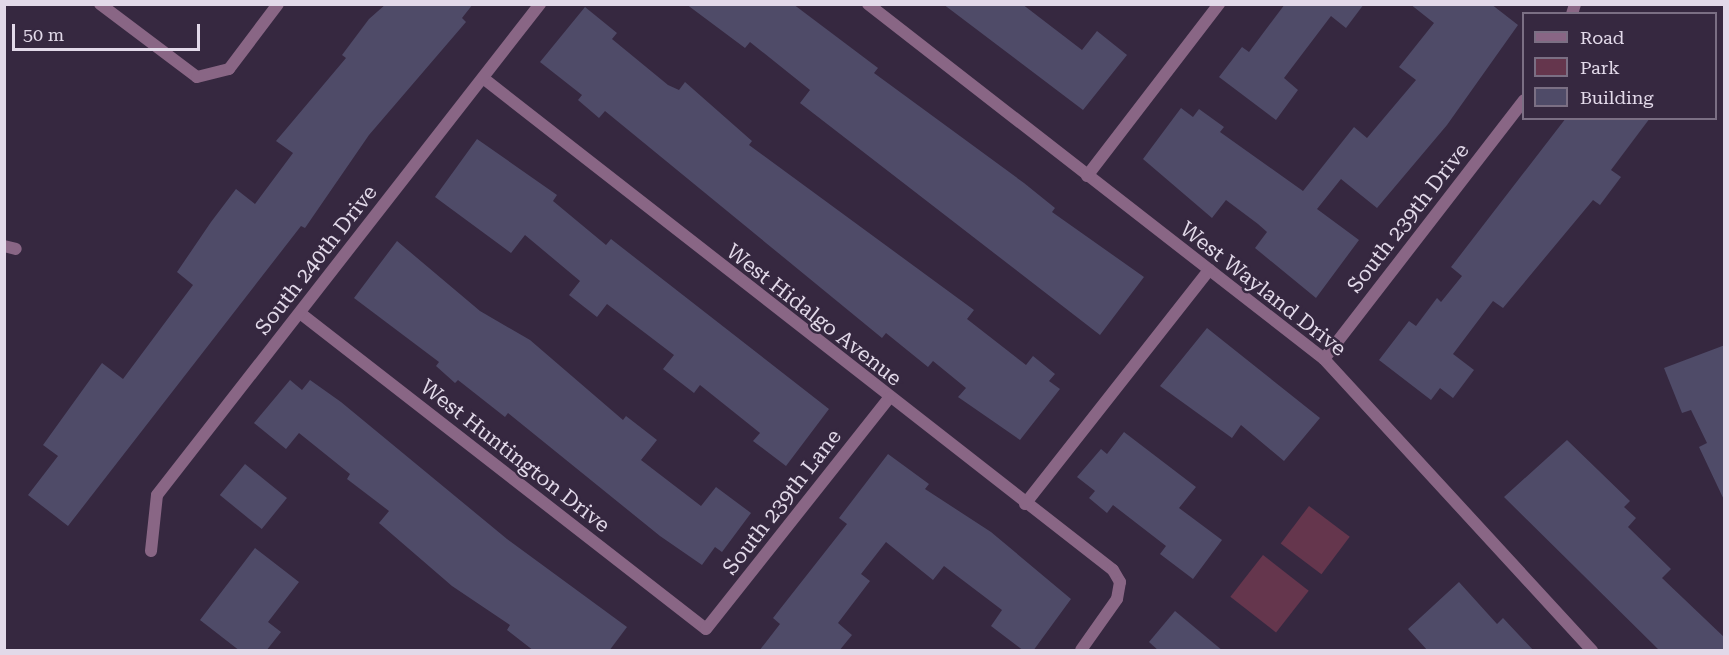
<!DOCTYPE html>
<html>
<head>
<meta charset="utf-8">
<style>
	body { margin:0 }
	#map { position:relative; width:1729px; height:655px; overflow:hidden; background:#362840; font-family:"Roboto Serif",serif }
	div>[style] { position:absolute }
	.green>* { inset:0; background:#65364d; transform-origin:0 0 }
	.building>* { inset:0; background:#4f4b68; transform-origin:0 0 }
	.minor>* { height:12px; margin:-6px; padding:0 6px; transform-origin:6px; border-radius:6px; background:#896685 }
	span { translate:-50% -50%; white-space:nowrap; text-align:center; line-height:1.15; -webkit-text-stroke:5px #362840; paint-order:stroke }
	.street-label { font-size:21px; color:#e2d9e9 }
	.frame { position:absolute; inset:0; border:6px solid #e2d9e9; pointer-events:none }
	.legend { position:absolute; left:1522px; top:12px; width:195px; height:108px; box-sizing:border-box; background:#362840; border:2px solid #7b6f84; margin:0; padding:8px 10px; list-style:none; font-size:18px; color:#e2d9e9 }
	.legend li { display:flex; align-items:center; gap:12px; height:30px }
	.legend b { width:30px; border:2px solid #7b6f84 }
	.scale { position:absolute; left:12px; top:24px; width:188px; height:27px; box-sizing:border-box; border:3px solid #e2d9e9; border-top:0; padding-left:8px; font-size:18px; line-height:21px; white-space:nowrap; color:#e2d9e9; -webkit-text-stroke:4px #362840; paint-order:stroke }
</style>
</head>
<body>
<div id="map">
	<div class="green">
		<i style="left:1309px;top:506px;width:51px;height:47px;rotate:37deg"></i>
		<i style="left:1263px;top:555px;width:58px;height:53px;rotate:38deg"></i>
	</div>
	<div class="building">
		<i style="clip-path:polygon(386px 4px,473px 4px,462px 18px,466px 22px,369px 135px,305px 228px,301px 226px,68px 526px,28px 495px,58px 456px,43px 445px,102px 363px,123px 379px,193px 285px,177px 272px,211px 222px,236px 189px,255px 204px,293px 153px,276px 141px,346px 58px,342px 55px,369px 19px)"></i>
		<i style="clip-path:polygon(686px 4px,793px 4px,878px 68px,874px 73px,1024px 183px,1055px 208px,1052px 212px,1144px 277px,1100px 335px,800px 103px,810px 90px,750px 42px,745px 48px)"></i>
		<i style="clip-path:polygon(943px 4px,1022px 4px,1082px 50px,1097px 31px,1127px 55px,1083px 110px)"></i>
		<i style="clip-path:polygon(1285px 4px,1364px 4px,1346px 28px,1331px 16px,1284px 78px,1298px 90px,1276px 120px,1219px 77px,1242px 47px,1249px 52px)"></i>
		<i style="clip-path:polygon(1410px 4px,1491px 4px,1518px 25px,1447px 125px,1377px 208px,1341px 179px,1317px 209px,1359px 240px,1316px 298px,1255px 248px,1267px 232px,1258px 224px,1226px 200px,1212px 218px,1143px 159px,1181px 108px,1193px 117px,1199px 109px,1224px 127px,1220px 132px,1303px 191px,1354px 127px,1367px 138px,1416px 80px,1399px 67px,1434px 23px)"></i>
		<i style="clip-path:polygon(585px 7px,617px 33px,612px 39px,668px 85px,679px 90px,685px 82px,752px 141px,749px 145px,974px 310px,967px 319px,1026px 365px,1033px 356px,1055px 374px,1049px 381px,1060px 389px,1020px 440px,958px 397px,966px 388px,933px 361px,928px 367px,886px 333px,882px 338px,605px 111px,599px 118px,578px 100px,582px 95px,540px 62px)"></i>
		<i style="clip-path:polygon(1566px 118px,1650px 118px,1611px 170px,1621px 177px,1600px 205px,1593px 200px,1503px 308px,1493px 301px,1453px 354px,1474px 370px,1453px 398px,1440px 388px,1431px 400px,1379px 360px,1409px 321px,1416px 326px,1437px 298px,1441px 302px,1462px 276px,1451px 267px)"></i>
		<i style="clip-path:polygon(477px 139px,557px 195px,553px 201px,606px 245px,611px 239px,829px 409px,786px 466px,753px 441px,760px 433px,700px 385px,694px 393px,663px 369px,674px 355px,607px 304px,597px 317px,569px 295px,580px 281px,525px 235px,511px 253px,435px 197px)"></i>
		<i style="clip-path:polygon(397px 241px,480px 311px,530px 340px,623px 420px,626px 416px,657px 440px,641px 460px,701px 506px,716px 487px,751px 513px,722px 552px,715px 547px,702px 565px,660px 536px,508px 413px,505px 417px,458px 380px,455px 383px,436px 366px,439px 362px,354px 298px)"></i>
		<i style="clip-path:polygon(1207px 328px,1320px 418px,1284px 461px,1241px 425px,1232px 438px,1160px 386px)"></i>
		<i style="clip-path:polygon(1725px 345px,1725px 502px,1699px 447px,1707px 443px,1691px 410px,1682px 413px,1664px 368px)"></i>
		<i style="clip-path:polygon(290px 380px,302px 390px,310px 380px,341px 402px,507px 539px,627px 627px,609px 651px,534px 651px,507px 630px,510px 625px,452px 586px,379px 523px,389px 511px,347px 479px,350px 474px,299px 433px,286px 449px,254px 423px)"></i>
		<i style="clip-path:polygon(1124px 432px,1196px 487px,1179px 508px,1222px 540px,1193px 579px,1160px 554px,1166px 546px,1113px 505px,1107px 513px,1089px 498px,1095px 491px,1077px 477px,1101px 449px,1107px 454px)"></i>
		<i style="clip-path:polygon(1567px 440px,1630px 501px,1624px 507px,1636px 518px,1628px 527px,1671px 569px,1662px 578px,1725px 638px,1725px 651px,1660px 651px,1504px 497px)"></i>
		<i style="clip-path:polygon(888px 454px,929px 484px,925px 489px,991px 532px,1071px 599px,1033px 651px,1024px 651px,991px 626px,1002px 610px,944px 566px,933px 580px,886px 542px,861px 574px,870px 581px,838px 623px,852px 635px,839px 651px,759px 651px,780px 624px,773px 618px,847px 524px,839px 518px)"></i>
		<i style="left:245px;top:464px;width:54px;height:40px;rotate:39deg"></i>
		<i style="clip-path:polygon(255px 548px,299px 582px,268px 622px,281px 632px,266px 651px,240px 651px,200px 620px)"></i>
		<i style="clip-path:polygon(1459px 582px,1497px 624px,1503px 618px,1534px 651px,1428px 651px,1408px 629px)"></i>
		<i style="clip-path:polygon(1175px 611px,1223px 651px,1159px 651px,1149px 642px)"></i>
	</div>
	<div class="minor">
		<i style="left:100px;top:4px;width:121px;rotate:37deg"></i>
		<i style="left:197px;top:77px;width:33px;rotate:-14deg"></i>
		<i style="left:229px;top:69px;width:81px;rotate:-53deg"></i>
		<i style="left:868px;top:4px;width:578px;rotate:37.9deg"></i>
		<i style="left:1324px;top:359px;width:396px;rotate:47.4deg"></i>
		<i style="left:1572px;top:14px;width:10px;rotate:-73deg"></i>
		<i style="left:483px;top:78px;width:799px;rotate:37.99deg"></i>
		<i style="left:1113px;top:570px;width:14px;rotate:60deg"></i>
		<i style="left:1120px;top:582px;width:17px;rotate:100deg"></i>
		<i style="left:1117px;top:599px;width:62px;rotate:125.2deg"></i>
		<i style="left:1087px;top:176px;width:217px;rotate:-52.5deg"></i>
		<i style="left:4px;top:246px;width:12px;rotate:14deg"></i>
		<i style="left:300px;top:313px;width:514px;rotate:37.89deg"></i>
		<i style="left:706px;top:629px;width:295px;rotate:-51.6deg"></i>
		<i style="left:1324px;top:359px;width:327px;rotate:-52.3deg"></i>
		<i style="left:1025px;top:504px;width:298px;rotate:-51.8deg"></i>
		<i style="left:151px;top:551px;width:56px;rotate:-83.9deg"></i>
		<i style="left:157px;top:495px;width:623px;rotate:-52.04deg"></i>
	</div>
	<div class="street-label">
		<span style="left:1408px;top:218px;rotate:-52deg">South 239th Drive</span>
		<span style="left:316px;top:260px;rotate:-52deg">South 240th Drive</span>
		<span style="left:1263px;top:289px;rotate:38deg">West Wayland Drive</span>
		<span style="left:814px;top:315px;rotate:38deg">West Hidalgo Avenue</span>
		<span style="left:515px;top:456px;rotate:38deg">West Huntington Drive</span>
		<span style="left:782px;top:502px;rotate:-52deg">South 239th Lane</span>
	</div>
	<div class="frame"></div>
	<ul class="legend">
	<li><b style="height:8px;background:#896685"></b>Road</li>
	<li><b style="height:16px;background:#65364d"></b>Park</li>
	<li><b style="height:16px;background:#4f4b68"></b>Building</li>
	</ul>
	<div class="scale">50 m</div>
</div>
</body>
</html>
